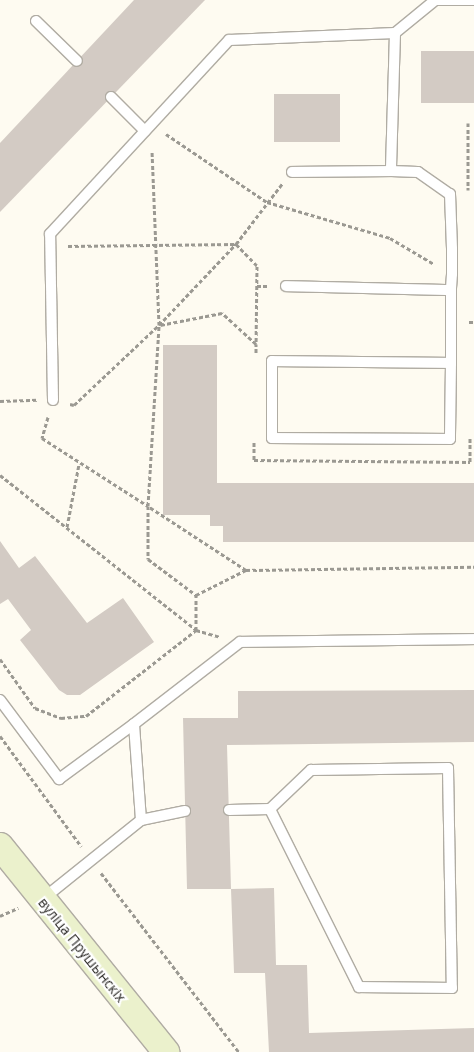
<!DOCTYPE html>
<html>
<head>
<meta charset="utf-8">
<style>
	body { margin:0 }
	#map { position:relative; width:474px; height:1052px; overflow:hidden; background:#fefbf1; font-family:"Open Sans",sans-serif }
	div>[style] { position:absolute }
	.building>* { inset:0; background:#d3cbc4; transform-origin:0 0 }
	.path>* { height:3px; margin-top:-1.5px; transform-origin:0; background:repeating-linear-gradient(90deg,#9b9992 0 4px,transparent 0 6.5px) }
	.roads { filter:drop-shadow(1px 0 #b0aca3) drop-shadow(-1px 0 #b0aca3) drop-shadow(0 1px #b0aca3) drop-shadow(0 -1px #b0aca3) }
	.lane>* { height:10px; margin:-5px; padding:0 5px; transform-origin:5px; border-radius:5px; background:#fff }
	.secondary>* { height:26px; margin:-13px; padding:0 13px; transform-origin:13px; border-radius:13px; background:#ebf1cc }
	span { translate:-50% -50%; white-space:nowrap; text-align:center; line-height:1.15; -webkit-text-stroke:4.5px #fff; paint-order:stroke }
	.street-label { font-size:14px; color:#292724 }
</style>
</head>
<body>
<div id="map">
	<div class="building">
		<i style="clip-path:polygon(134px 0,205px 0,0 212px,0 143px)"></i>
		<i style="left:421px;top:51px;width:53px;height:52px"></i>
		<i style="left:274px;top:94px;width:66px;height:48px"></i>
		<i style="clip-path:polygon(163px 345px,217px 345px,217px 483px,474px 483px,474px 542px,223px 542px,223px 526px,210px 526px,210px 515px,163px 515px)"></i>
		<i style="clip-path:polygon(0 541px,19px 568px,35px 556px,87px 623px,123px 598px,154px 642px,80px 695px,67px 695px,59px 690px,20px 640px,31px 630px,8px 599px,0 604px)"></i>
		<i style="clip-path:polygon(474px 690px,474px 742px,227px 745px,231px 889px,187px 889px,183px 718px,238px 718px,238px 691px)"></i>
		<i style="clip-path:polygon(274px 888px,276px 965px,307px 965px,309px 1033px,474px 1028px,474px 1052px,269px 1052px,265px 973px,234px 973px,231px 889px)"></i>
	</div>
	<div class="path">
		<i style="left:468px;top:123px;width:67px;rotate:90deg"></i>
		<i style="left:166px;top:134px;width:122px;rotate:34deg"></i>
		<i style="left:267px;top:202px;width:128px;rotate:16.3deg"></i>
		<i style="left:390px;top:238px;width:51px;rotate:30.6deg"></i>
		<i style="left:68px;top:246px;width:168px;rotate:-0.7deg"></i>
		<i style="left:236px;top:244px;width:30px;rotate:46deg"></i>
		<i style="left:257px;top:266px;width:78px;rotate:90.7deg"></i>
		<i style="left:256px;top:344px;width:46px;rotate:-137.6deg"></i>
		<i style="left:222px;top:313px;width:63px;rotate:169deg"></i>
		<i style="left:257px;top:286px;width:12px"></i>
		<i style="left:469px;top:322px;width:5px"></i>
		<i style="left:256px;top:353px;width:9px;rotate:-90deg"></i>
		<i style="left:0;top:401px;width:37px;rotate:-2deg"></i>
		<i style="left:70px;top:404px;width:4px;rotate:14deg"></i>
		<i style="left:74px;top:405px;width:117px;rotate:-43.3deg"></i>
		<i style="left:159px;top:325px;width:175px;rotate:-92.3deg"></i>
		<i style="left:48px;top:417px;width:22px;rotate:106deg"></i>
		<i style="left:42px;top:438px;width:126px;rotate:32.7deg"></i>
		<i style="left:148px;top:506px;width:181px;rotate:-86.5deg"></i>
		<i style="left:159px;top:325px;width:112px;rotate:-46.5deg"></i>
		<i style="left:236px;top:244px;width:76px;rotate:-52.5deg"></i>
		<i style="left:254px;top:442px;width:18px;rotate:90deg"></i>
		<i style="left:254px;top:460px;width:216px;rotate:0.5deg"></i>
		<i style="left:470px;top:462px;width:25px;rotate:-90deg"></i>
		<i style="left:0;top:475px;width:250px;rotate:38.3deg"></i>
		<i style="left:196px;top:630px;width:25px;rotate:16deg"></i>
		<i style="left:67px;top:527px;width:64px;rotate:-79.2deg"></i>
		<i style="left:246px;top:570px;width:117px;rotate:-146.9deg"></i>
		<i style="left:148px;top:506px;width:53px;rotate:90deg"></i>
		<i style="left:148px;top:559px;width:60px;rotate:36.9deg"></i>
		<i style="left:196px;top:595px;width:56px;rotate:-26.6deg"></i>
		<i style="left:246px;top:570px;width:228px;rotate:-0.8deg"></i>
		<i style="left:0;top:659px;width:60px;rotate:54.5deg"></i>
		<i style="left:35px;top:708px;width:28px;rotate:21deg"></i>
		<i style="left:61px;top:718px;width:25px;rotate:-5deg"></i>
		<i style="left:86px;top:716px;width:140px;rotate:-38deg"></i>
		<i style="left:196px;top:630px;width:35px;rotate:-90deg"></i>
		<i style="left:0;top:736px;width:137px;rotate:53.6deg"></i>
		<i style="left:101px;top:873px;width:226px;rotate:52.4deg"></i>
		<i style="left:0;top:916px;width:20px;rotate:-24deg"></i>
	</div>
	<div class="roads">
		<div class="lane">
			<i style="left:434px;top:0;width:40px"></i>
			<i style="left:36px;top:21px;width:57px;rotate:44.3deg"></i>
			<i style="left:395px;top:33px;width:138px;rotate:91.7deg"></i>
			<i style="left:391px;top:171px;width:27px;rotate:2deg"></i>
			<i style="left:418px;top:172px;width:39px;rotate:35deg"></i>
			<i style="left:450px;top:194px;width:55px;rotate:87.9deg"></i>
			<i style="left:452px;top:249px;width:25px;rotate:90deg"></i>
			<i style="left:452px;top:274px;width:16px;rotate:94deg"></i>
			<i style="left:451px;top:290px;width:73px;rotate:90deg"></i>
			<i style="left:451px;top:363px;width:76px;rotate:90.8deg"></i>
			<i style="left:450px;top:439px;width:178px;rotate:-179.7deg"></i>
			<i style="left:272px;top:438px;width:77px;rotate:-90deg"></i>
			<i style="left:272px;top:361px;width:179px;rotate:0.6deg"></i>
			<i style="left:111px;top:97px;width:48px;rotate:45deg"></i>
			<i style="left:292px;top:172px;width:99px;rotate:-0.6deg"></i>
			<i style="left:286px;top:286px;width:165px;rotate:1.4deg"></i>
			<i style="left:53px;top:400px;width:166px;rotate:-91deg"></i>
			<i style="left:50px;top:234px;width:264px;rotate:-47.3deg"></i>
			<i style="left:229px;top:40px;width:166px;rotate:-2.4deg"></i>
			<i style="left:395px;top:33px;width:50px;rotate:-39.4deg"></i>
			<i style="left:0;top:700px;width:99px;rotate:53.2deg"></i>
			<i style="left:59px;top:779px;width:93px;rotate:-36.3deg"></i>
			<i style="left:229px;top:810px;width:41px;rotate:-1.4deg"></i>
			<i style="left:270px;top:809px;width:57px;rotate:-43.6deg"></i>
			<i style="left:311px;top:770px;width:137px;rotate:-0.8deg"></i>
			<i style="left:448px;top:768px;width:220px;rotate:89deg"></i>
			<i style="left:452px;top:988px;width:93px;rotate:-179.4deg"></i>
			<i style="left:359px;top:987px;width:199px;rotate:-116.6deg"></i>
			<i style="left:141px;top:820px;width:96px;rotate:-94.2deg"></i>
			<i style="left:134px;top:724px;width:134px;rotate:-37.7deg"></i>
			<i style="left:240px;top:642px;width:234px;rotate:-0.7deg"></i>
			<i style="left:44px;top:898px;width:124px;rotate:-38.8deg"></i>
			<i style="left:141px;top:820px;width:45px;rotate:-11.6deg"></i>
		</div>
		<div class="secondary">
			<i style="left:0;top:846px;width:265px;rotate:51.1deg"></i>
		</div>
	</div>
	<div class="street-label">
		<span style="left:82px;top:950px;rotate:51deg">вуліца Прушынскіх</span>
	</div>
</div>
</body>
</html>
